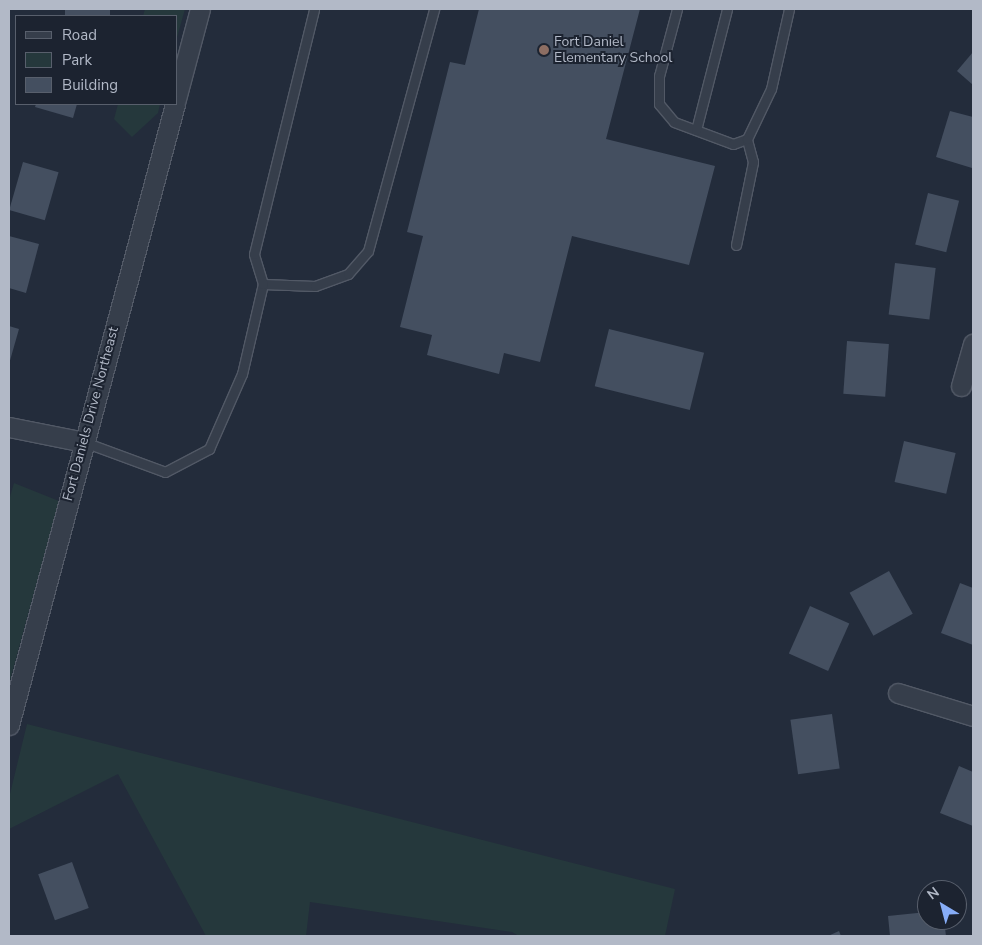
<!DOCTYPE html>
<html>
<head>
<meta charset="utf-8">
<style>
	body { margin:0 }
	#map { position:relative; width:982px; height:945px; overflow:hidden; background:#232c3b; font-family:"Nunito Sans",sans-serif }
	div>[style] { position:absolute }
	.green>* { inset:0; background:#25383c }
	.building>* { inset:0; background:#444f60; transform-origin:0 0 }
	.roads { filter:drop-shadow(1px 0 #525966) drop-shadow(-1px 0 #525966) drop-shadow(0 1px #525966) drop-shadow(0 -1px #525966) }
	.service>* { height:9px; margin:-4.5px; padding:0 4.5px; transform-origin:4.5px; border-radius:4.5px; background:#363e4b }
	.minor>* { height:19px; margin:-9.5px; padding:0 9.5px; transform-origin:9.5px; border-radius:9.5px; background:#363e4b }
	.dots>* { width:14px; height:14px; translate:-50% -50%; box-sizing:border-box; border:2px solid #1c2330; border-radius:50% }
	span { translate:-50% -50%; white-space:nowrap; text-align:center; line-height:1.15; -webkit-text-stroke:4px #1c2330; paint-order:stroke }
	.poi-label { font-size:14px; color:#b2b9c7 }
	.left { translate:0 -50%; text-align:left }
	.street-label { font-size:14px; color:#b2b9c7 }
	.frame { position:absolute; inset:0; border:10px solid #b2b9c7; pointer-events:none }
	.legend { position:absolute; left:15px; top:15px; width:162px; height:90px; box-sizing:border-box; background:#1c2330; border:1px solid #585f6c; margin:0; padding:6px 9px; list-style:none; font-size:15px; color:#b2b9c7 }
	.legend li { display:flex; align-items:center; gap:10px; height:25px }
	.legend b { width:25px; border:1px solid #585f6c }
	.north { position:absolute; left:917px; top:880px; width:50px; height:50px; box-sizing:border-box; background:#1c2330; border:1px solid #585f6c; border-radius:50%; rotate:323deg; font-size:14px; font-weight:700; line-height:20px; text-align:center; color:#b2b9c7 }
	.north::after { content:''; display:block; margin:auto; width:18px; height:22px; background:#87adf7; clip-path:polygon(50% 0,100% 100%,50% 72%,0 100%) }
</style>
</head>
<body>
<div id="map">
	<div class="green">
		<i style="clip-path:polygon(145px 9px,185px 9px,176px 41px,176px 16px,143px 16px)"></i>
		<i style="clip-path:polygon(118px 104px,160px 104px,158px 113px,132px 137px,114px 119px)"></i>
		<i style="clip-path:polygon(14px 483px,59px 501px,9px 684px,9px 500px)"></i>
		<i style="clip-path:polygon(27px 724px,675px 889px,665px 936px,519px 936px,512px 932px,310px 902px,306px 936px,206px 936px,118px 774px,9px 829px,9px 798px)"></i>
	</div>
	<div class="building">
		<i style="left:65px;top:9px;width:45px;height:7px"></i>
		<i style="clip-path:polygon(479px 9px,640px 9px,606px 139px,715px 166px,689px 265px,572px 236px,540px 362px,504px 353px,499px 374px,427px 355px,432px 335px,400px 327px,423px 236px,407px 232px,450px 62px,465px 65px)"></i>
		<i style="clip-path:polygon(973px 52px,973px 85px,957px 71px)"></i>
		<i style="clip-path:polygon(36px 104px,77px 104px,73px 118px,35px 107px)"></i>
		<i style="clip-path:polygon(950px 111px,973px 117px,972px 168px,936px 157px)"></i>
		<i style="left:23px;top:162px;width:37px;height:50px;rotate:16deg"></i>
		<i style="left:928px;top:193px;width:32px;height:53px;rotate:14deg"></i>
		<i style="clip-path:polygon(9px 236px,39px 244px,26px 293px,9px 288px)"></i>
		<i style="left:895px;top:263px;width:41px;height:52px;rotate:7deg"></i>
		<i style="clip-path:polygon(9px 326px,19px 329px,9px 364px)"></i>
		<i style="left:609px;top:329px;width:98px;height:59px;rotate:14deg"></i>
		<i style="left:847px;top:341px;width:42px;height:53px;rotate:4deg"></i>
		<i style="left:904px;top:441px;width:53px;height:42px;rotate:13deg"></i>
		<i style="left:889px;top:571px;width:49px;height:45px;rotate:61deg"></i>
		<i style="clip-path:polygon(960px 583px,973px 588px,973px 645px,941px 633px)"></i>
		<i style="left:810px;top:606px;width:43px;height:52px;rotate:24deg"></i>
		<i style="left:832px;top:714px;width:55px;height:42px;rotate:82deg"></i>
		<i style="clip-path:polygon(959px 766px,973px 772px,973px 826px,940px 813px)"></i>
		<i style="left:72px;top:862px;width:49px;height:36px;rotate:70deg"></i>
		<i style="clip-path:polygon(927px 912px,927px 920px,944px 920px,946px 936px,890px 936px,888px 916px)"></i>
		<i style="clip-path:polygon(839px 931px,841px 936px,828px 936px)"></i>
	</div>
	<div class="roads">
		<div class="service">
			<i style="left:677px;top:9px;width:69px;rotate:105deg"></i>
			<i style="left:659px;top:76px;width:28px;rotate:90deg"></i>
			<i style="left:659px;top:104px;width:23px;rotate:50deg"></i>
			<i style="left:674px;top:122px;width:63px;rotate:20.4deg"></i>
			<i style="left:733px;top:144px;width:15px;rotate:-20deg"></i>
			<i style="left:696px;top:130px;width:125px;rotate:-75.6deg"></i>
			<i style="left:736px;top:245px;width:85px;rotate:-78.4deg"></i>
			<i style="left:753px;top:162px;width:24px;rotate:-105deg"></i>
			<i style="left:747px;top:139px;width:55px;rotate:-64.4deg"></i>
			<i style="left:771px;top:89px;width:82px;rotate:-77.3deg"></i>
			<i style="left:263px;top:284px;width:52px;rotate:2.2deg"></i>
			<i style="left:315px;top:286px;width:35px;rotate:-20deg"></i>
			<i style="left:348px;top:274px;width:30px;rotate:-49deg"></i>
			<i style="left:368px;top:251px;width:251px;rotate:-74.7deg"></i>
			<i style="left:84px;top:442px;width:86px;rotate:20.3deg"></i>
			<i style="left:165px;top:472px;width:50px;rotate:-27.6deg"></i>
			<i style="left:209px;top:449px;width:82px;rotate:-66.3deg"></i>
			<i style="left:242px;top:374px;width:92px;rotate:-76.9deg"></i>
			<i style="left:263px;top:284px;width:31px;rotate:-107deg"></i>
			<i style="left:254px;top:254px;width:252px;rotate:-76.2deg"></i>
		</div>
		<div class="minor">
			<i style="left:176px;top:99px;width:93px;rotate:-75.1deg"></i>
			<i style="left:961px;top:386px;width:44px;rotate:-74.1deg"></i>
			<i style="left:9px;top:427px;width:76px;rotate:11.3deg"></i>
			<i style="left:898px;top:693px;width:78px;rotate:17deg"></i>
			<i style="left:9px;top:725px;width:643px;rotate:-75.03deg"></i>
		</div>
	</div>
	<div class="dots">
		<i style="left:544px;top:50px;background:#8d6e63"></i>
	</div>
	<div class="poi-label">
		<span class="left" style="left:554px;top:50px">Fort Daniel<br>Elementary School</span>
	</div>
	<div class="street-label">
		<span style="left:91px;top:414px;rotate:-75deg">Fort Daniels Drive Northeast</span>
	</div>
	<div class="frame"></div>
	<ul class="legend">
	<li><b style="height:6px;background:#363e4b"></b>Road</li>
	<li><b style="height:14px;background:#25383c"></b>Park</li>
	<li><b style="height:14px;background:#444f60"></b>Building</li>
	</ul>
	<div class="north">N</div>
</div>
</body>
</html>
